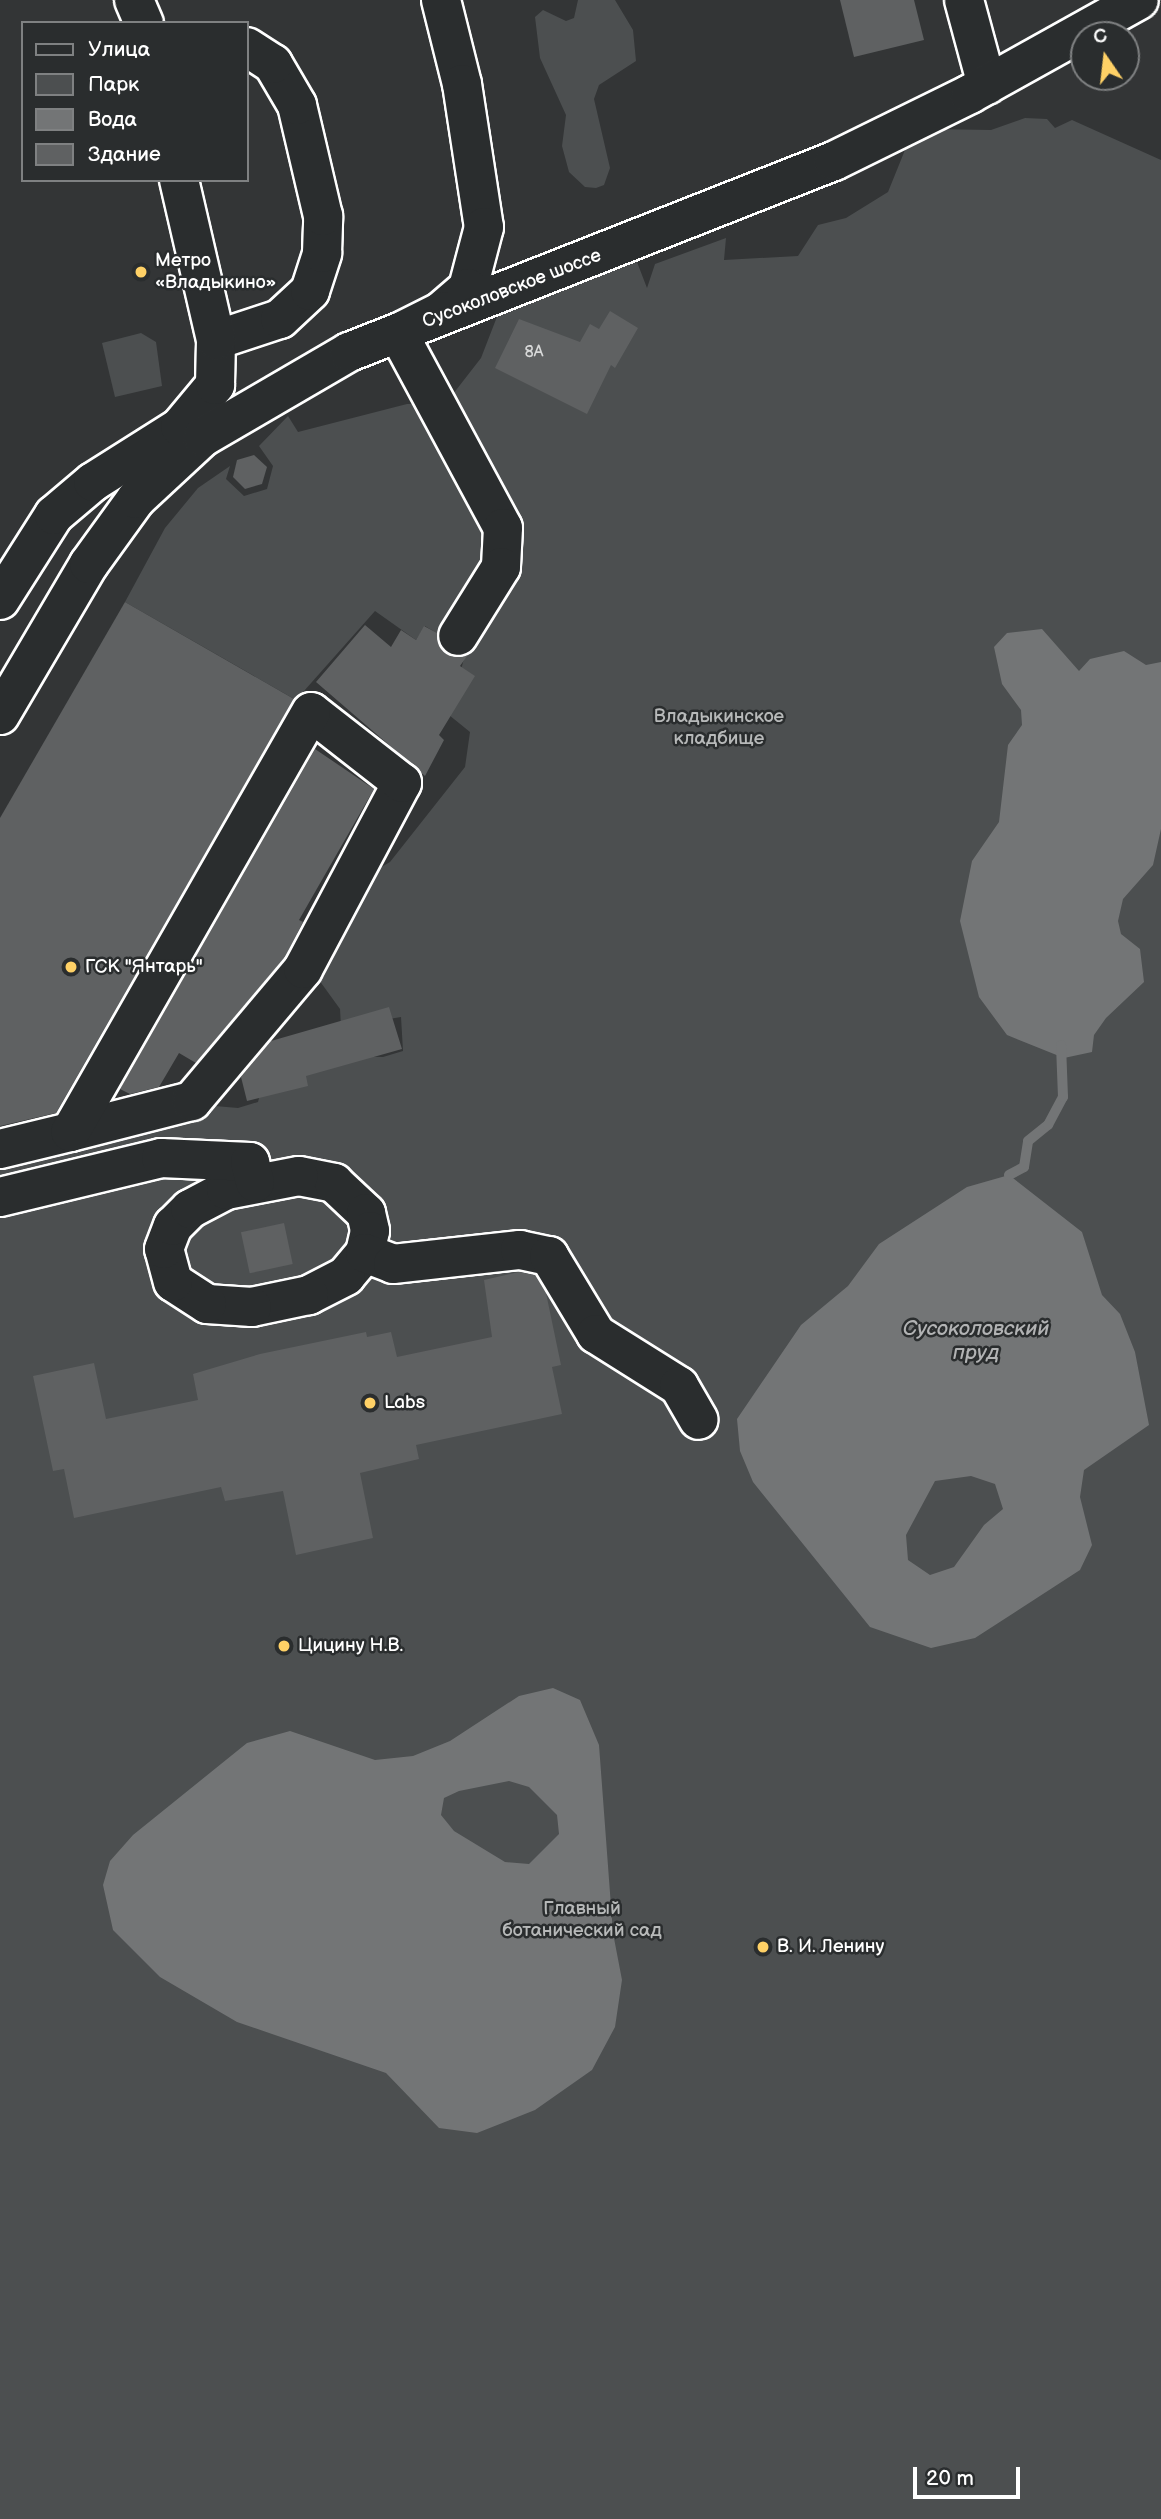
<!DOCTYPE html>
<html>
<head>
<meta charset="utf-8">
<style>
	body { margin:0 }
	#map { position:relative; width:1161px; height:2519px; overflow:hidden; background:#333536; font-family:"Balsamiq Sans",sans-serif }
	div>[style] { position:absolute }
	.green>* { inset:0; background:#4c4f50 }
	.water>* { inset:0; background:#737576 }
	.stream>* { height:10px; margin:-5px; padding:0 5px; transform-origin:5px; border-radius:5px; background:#737576 }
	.building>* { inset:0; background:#5f6162; transform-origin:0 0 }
	.roads { filter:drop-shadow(2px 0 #fff) drop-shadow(-2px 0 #fff) drop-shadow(0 2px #fff) drop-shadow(0 -2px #fff) }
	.minor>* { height:38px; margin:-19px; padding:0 19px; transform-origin:19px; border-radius:19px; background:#2a2d2e }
	.dots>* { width:19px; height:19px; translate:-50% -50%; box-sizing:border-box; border:4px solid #2a2d2e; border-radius:50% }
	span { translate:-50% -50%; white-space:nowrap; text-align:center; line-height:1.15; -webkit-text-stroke:5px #2a2d2e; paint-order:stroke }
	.number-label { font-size:16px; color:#d7d8d8 }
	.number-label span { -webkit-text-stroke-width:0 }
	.poi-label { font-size:19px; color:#fff }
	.left { translate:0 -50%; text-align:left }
	.street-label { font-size:19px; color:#fff }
	.park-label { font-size:19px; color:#b7b9b9 }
	.water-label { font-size:21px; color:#b2b3b4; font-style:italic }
	.legend { position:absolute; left:21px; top:21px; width:228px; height:161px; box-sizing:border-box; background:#2a2d2e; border:2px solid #7f8182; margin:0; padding:9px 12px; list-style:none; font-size:21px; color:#fff }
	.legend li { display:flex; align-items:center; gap:14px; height:35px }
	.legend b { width:35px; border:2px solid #7f8182 }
	.north { position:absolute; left:1070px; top:21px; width:70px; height:70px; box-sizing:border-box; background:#2a2d2e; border:2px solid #7f8182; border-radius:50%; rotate:346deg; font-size:19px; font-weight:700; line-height:28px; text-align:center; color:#fff }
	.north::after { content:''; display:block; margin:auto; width:24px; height:32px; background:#ffd166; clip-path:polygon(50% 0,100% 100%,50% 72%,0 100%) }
	.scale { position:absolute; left:913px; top:2467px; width:107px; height:32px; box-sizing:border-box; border:4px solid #fff; border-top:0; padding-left:9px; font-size:21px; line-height:24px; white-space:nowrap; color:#fff; -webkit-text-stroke:5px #2a2d2e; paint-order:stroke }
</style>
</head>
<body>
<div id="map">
	<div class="green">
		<i style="clip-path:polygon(578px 0,615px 0,633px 30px,636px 61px,599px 85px,594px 99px,610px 168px,604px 185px,596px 188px,585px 187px,569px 172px,562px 146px,566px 115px,540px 58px,535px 17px,543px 10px,566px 21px,574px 18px)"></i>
		<i style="clip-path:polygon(1025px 118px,1047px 119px,1055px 128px,1072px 120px,1161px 160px,1161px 2519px,0 2519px,0 1165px,192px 1104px,238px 1108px,258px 1102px,261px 1090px,339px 1056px,383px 1057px,403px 1051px,401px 1017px,341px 1027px,340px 1009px,319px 980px,317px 963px,356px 882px,390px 862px,465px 767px,470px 732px,449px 715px,466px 651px,425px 626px,416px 640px,375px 611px,296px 700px,125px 602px,165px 528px,198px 488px,230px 466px,226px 479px,244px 496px,267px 489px,273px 466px,259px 446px,288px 416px,298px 432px,407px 404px,446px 403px,481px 358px,500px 309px,637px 262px,647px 288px,655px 264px,726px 238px,724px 260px,798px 256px,818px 225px,846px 218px,888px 192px,907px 145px,929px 129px,991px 130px)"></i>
		<i style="clip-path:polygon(141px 333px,156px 342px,162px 386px,115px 397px,102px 343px)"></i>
	</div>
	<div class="water">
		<i style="clip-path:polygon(1042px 629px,1079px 671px,1090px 659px,1124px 651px,1146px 665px,1161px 662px,1161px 829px,1153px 865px,1123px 899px,1118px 921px,1121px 934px,1140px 949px,1144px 982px,1106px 1018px,1094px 1035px,1092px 1052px,1064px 1058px,1007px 1035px,979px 997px,960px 921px,972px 861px,999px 822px,1008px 745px,1022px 725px,1021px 710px,1002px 684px,994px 647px,1007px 633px)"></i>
		<i style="clip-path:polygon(evenodd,1009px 1175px,1082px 1232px,1102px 1295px,1120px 1314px,1135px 1352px,1149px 1425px,1084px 1470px,1080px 1497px,1092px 1545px,1080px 1570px,975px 1638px,931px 1648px,870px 1627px,753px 1482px,740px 1451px,737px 1419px,801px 1325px,848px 1286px,879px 1244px,967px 1187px,1009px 1175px,971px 1476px,995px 1484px,1003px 1509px,984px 1525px,954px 1567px,930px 1575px,908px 1560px,906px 1535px,935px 1481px,971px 1476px)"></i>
		<i style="clip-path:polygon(evenodd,553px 1688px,580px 1700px,599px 1745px,613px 1933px,622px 1980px,615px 2027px,592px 2070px,535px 2110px,477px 2133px,439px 2128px,386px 2073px,237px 2022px,160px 1977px,113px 1930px,103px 1885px,110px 1861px,133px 1835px,247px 1743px,290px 1731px,375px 1760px,413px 1756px,450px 1741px,519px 1696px,553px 1688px,509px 1781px,529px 1787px,557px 1815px,559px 1834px,529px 1864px,505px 1862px,454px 1831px,441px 1815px,444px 1798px,459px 1791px,509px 1781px)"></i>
	</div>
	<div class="stream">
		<i style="left:1009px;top:1175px;width:17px;rotate:-28deg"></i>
		<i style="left:1024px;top:1167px;width:26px;rotate:-81deg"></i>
		<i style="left:1028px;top:1141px;width:26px;rotate:-39deg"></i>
		<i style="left:1048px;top:1125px;width:32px;rotate:-62deg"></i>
		<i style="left:1063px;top:1097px;width:52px;rotate:-92.2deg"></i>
	</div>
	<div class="building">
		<i style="clip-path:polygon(840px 0,914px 0,924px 40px,854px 57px)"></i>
		<i style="clip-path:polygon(610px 311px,638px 328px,615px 368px,611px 365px,587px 414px,495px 368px,519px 319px,580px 342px,590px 324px,599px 329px)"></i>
		<i style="clip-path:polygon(254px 455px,267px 467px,262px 484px,245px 489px,233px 477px,237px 460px)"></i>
		<i style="clip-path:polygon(125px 602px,294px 699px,56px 1113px,0 1126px,0 818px)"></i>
		<i style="clip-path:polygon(365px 625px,391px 647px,401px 630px,416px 640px,424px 626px,437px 633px,446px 654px,467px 656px,460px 666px,475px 676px,439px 735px,444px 740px,425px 776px,316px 682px)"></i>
		<i style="clip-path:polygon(315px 749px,374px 789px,299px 920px,303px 922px,285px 957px,196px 1063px,179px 1053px,159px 1087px,130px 1094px,120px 1089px)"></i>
		<i style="clip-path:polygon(389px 1007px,402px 1049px,306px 1076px,308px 1086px,247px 1101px,241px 1077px,271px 1041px)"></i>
		<i style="left:284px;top:1223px;width:42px;height:44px;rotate:78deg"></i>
		<i style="clip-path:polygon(519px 1272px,535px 1275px,546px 1293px,561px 1365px,552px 1367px,562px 1414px,416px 1445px,419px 1459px,360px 1473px,373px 1538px,296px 1555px,283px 1491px,225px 1501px,221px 1487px,74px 1518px,64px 1469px,53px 1471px,33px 1376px,94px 1363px,106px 1419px,198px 1400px,193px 1374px,260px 1354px,366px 1332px,367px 1337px,391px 1332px,397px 1357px,492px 1337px,484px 1280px)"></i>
	</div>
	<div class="roads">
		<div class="minor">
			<i style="left:134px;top:0;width:25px;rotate:67deg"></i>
			<i style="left:441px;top:0;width:87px;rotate:76deg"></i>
			<i style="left:462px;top:84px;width:145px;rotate:81.3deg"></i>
			<i style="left:484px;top:227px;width:63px;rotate:104.7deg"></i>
			<i style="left:468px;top:288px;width:35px;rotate:139deg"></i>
			<i style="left:442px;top:311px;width:49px;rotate:153.4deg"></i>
			<i style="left:398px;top:333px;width:221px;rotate:61.7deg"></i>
			<i style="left:503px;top:528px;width:39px;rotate:93deg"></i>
			<i style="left:501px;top:567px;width:81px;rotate:121.9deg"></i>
			<i style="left:964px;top:0;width:88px;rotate:74.9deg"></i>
			<i style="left:216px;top:340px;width:67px;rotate:-18.2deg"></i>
			<i style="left:280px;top:319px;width:41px;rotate:-43deg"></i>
			<i style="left:310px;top:291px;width:40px;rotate:-72deg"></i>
			<i style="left:322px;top:253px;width:37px;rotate:-88deg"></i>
			<i style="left:323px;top:216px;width:114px;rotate:-103.2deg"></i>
			<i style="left:297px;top:105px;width:48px;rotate:-120.3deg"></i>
			<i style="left:273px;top:64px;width:31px;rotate:-147deg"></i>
			<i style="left:0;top:600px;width:101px;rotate:-57.6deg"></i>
			<i style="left:54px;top:515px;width:51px;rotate:-40.2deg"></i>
			<i style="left:93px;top:482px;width:103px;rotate:-32.3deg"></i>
			<i style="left:180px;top:427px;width:55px;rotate:-50.2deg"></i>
			<i style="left:215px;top:385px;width:45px;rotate:-88.7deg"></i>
			<i style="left:216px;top:340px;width:164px;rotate:-103deg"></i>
			<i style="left:0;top:715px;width:175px;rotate:-59.5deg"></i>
			<i style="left:89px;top:564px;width:80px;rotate:-54.1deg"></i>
			<i style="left:136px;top:499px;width:91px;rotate:-42.8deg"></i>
			<i style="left:203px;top:437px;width:169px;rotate:-30.2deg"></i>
			<i style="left:349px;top:352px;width:521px;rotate:-21.5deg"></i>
			<i style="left:834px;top:161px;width:152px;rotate:-26.2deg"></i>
			<i style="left:970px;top:94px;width:193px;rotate:-29.1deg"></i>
			<i style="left:0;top:1149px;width:72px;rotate:-13.7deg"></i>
			<i style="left:70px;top:1132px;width:126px;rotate:-14.3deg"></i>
			<i style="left:192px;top:1101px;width:172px;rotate:-49.9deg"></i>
			<i style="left:303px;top:969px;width:211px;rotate:-62deg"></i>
			<i style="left:402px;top:783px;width:115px;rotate:-142deg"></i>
			<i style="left:311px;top:712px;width:484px;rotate:119.8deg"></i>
			<i style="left:299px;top:1176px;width:36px;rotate:11deg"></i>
			<i style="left:334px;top:1183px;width:44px;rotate:43.2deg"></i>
			<i style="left:366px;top:1213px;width:18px;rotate:77deg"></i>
			<i style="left:370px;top:1231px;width:23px;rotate:103deg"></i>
			<i style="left:365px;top:1253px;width:30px;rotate:130deg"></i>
			<i style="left:346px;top:1276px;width:42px;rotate:152.8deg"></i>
			<i style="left:309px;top:1295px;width:58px;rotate:168.1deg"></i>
			<i style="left:252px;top:1307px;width:45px;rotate:-176.2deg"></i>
			<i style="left:207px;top:1304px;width:40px;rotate:-147.1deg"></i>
			<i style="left:173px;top:1282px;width:34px;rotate:-105deg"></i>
			<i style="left:164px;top:1249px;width:25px;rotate:-69deg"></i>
			<i style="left:173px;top:1226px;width:24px;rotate:-45deg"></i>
			<i style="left:190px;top:1209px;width:41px;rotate:-27.8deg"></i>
			<i style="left:226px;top:1190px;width:74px;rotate:-10.9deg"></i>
			<i style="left:0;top:1197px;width:166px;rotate:-13.6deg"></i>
			<i style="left:161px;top:1158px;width:89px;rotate:2.6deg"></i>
			<i style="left:250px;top:1162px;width:21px;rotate:76deg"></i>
			<i style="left:365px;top:1253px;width:30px;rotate:21deg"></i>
			<i style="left:393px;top:1264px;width:128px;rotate:-6.3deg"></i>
			<i style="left:520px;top:1250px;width:30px;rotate:12deg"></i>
			<i style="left:549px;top:1256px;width:91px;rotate:58.9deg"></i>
			<i style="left:596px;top:1334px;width:98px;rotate:32.1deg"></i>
			<i style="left:679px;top:1386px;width:39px;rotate:60deg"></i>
		</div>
	</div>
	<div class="dots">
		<i style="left:141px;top:272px;background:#ffd166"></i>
		<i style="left:71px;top:967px;background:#ffd166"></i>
		<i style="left:370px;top:1403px;background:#ffd166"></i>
		<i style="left:284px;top:1646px;background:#ffd166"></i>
		<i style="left:763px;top:1947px;background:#ffd166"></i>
	</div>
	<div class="number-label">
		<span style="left:534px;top:353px">8А</span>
	</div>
	<div class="poi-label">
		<span class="left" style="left:155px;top:272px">Метро<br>«Владыкино»</span>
		<span class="left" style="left:85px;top:967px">ГСК "Янтарь"</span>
		<span class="left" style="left:384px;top:1403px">Labs</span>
		<span class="left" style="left:298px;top:1646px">Цицину Н.В.</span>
		<span class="left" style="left:777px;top:1947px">В. И. Ленину</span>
	</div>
	<div class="street-label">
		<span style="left:512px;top:289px;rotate:-21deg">Сусоколовское шоссе</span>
	</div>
	<div class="park-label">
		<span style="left:719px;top:728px">Владыкинское<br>кладбище</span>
		<span style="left:582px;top:1920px">Главный<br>ботанический сад</span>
	</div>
	<div class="water-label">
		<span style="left:976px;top:1341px">Сусоколовский<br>пруд</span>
	</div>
	<ul class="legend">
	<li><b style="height:9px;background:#2a2d2e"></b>Улица</li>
	<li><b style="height:19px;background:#4c4f50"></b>Парк</li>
	<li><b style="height:19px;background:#737576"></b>Вода</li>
	<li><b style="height:19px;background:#5f6162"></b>Здание</li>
	</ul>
	<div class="north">С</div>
	<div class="scale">20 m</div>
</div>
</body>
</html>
